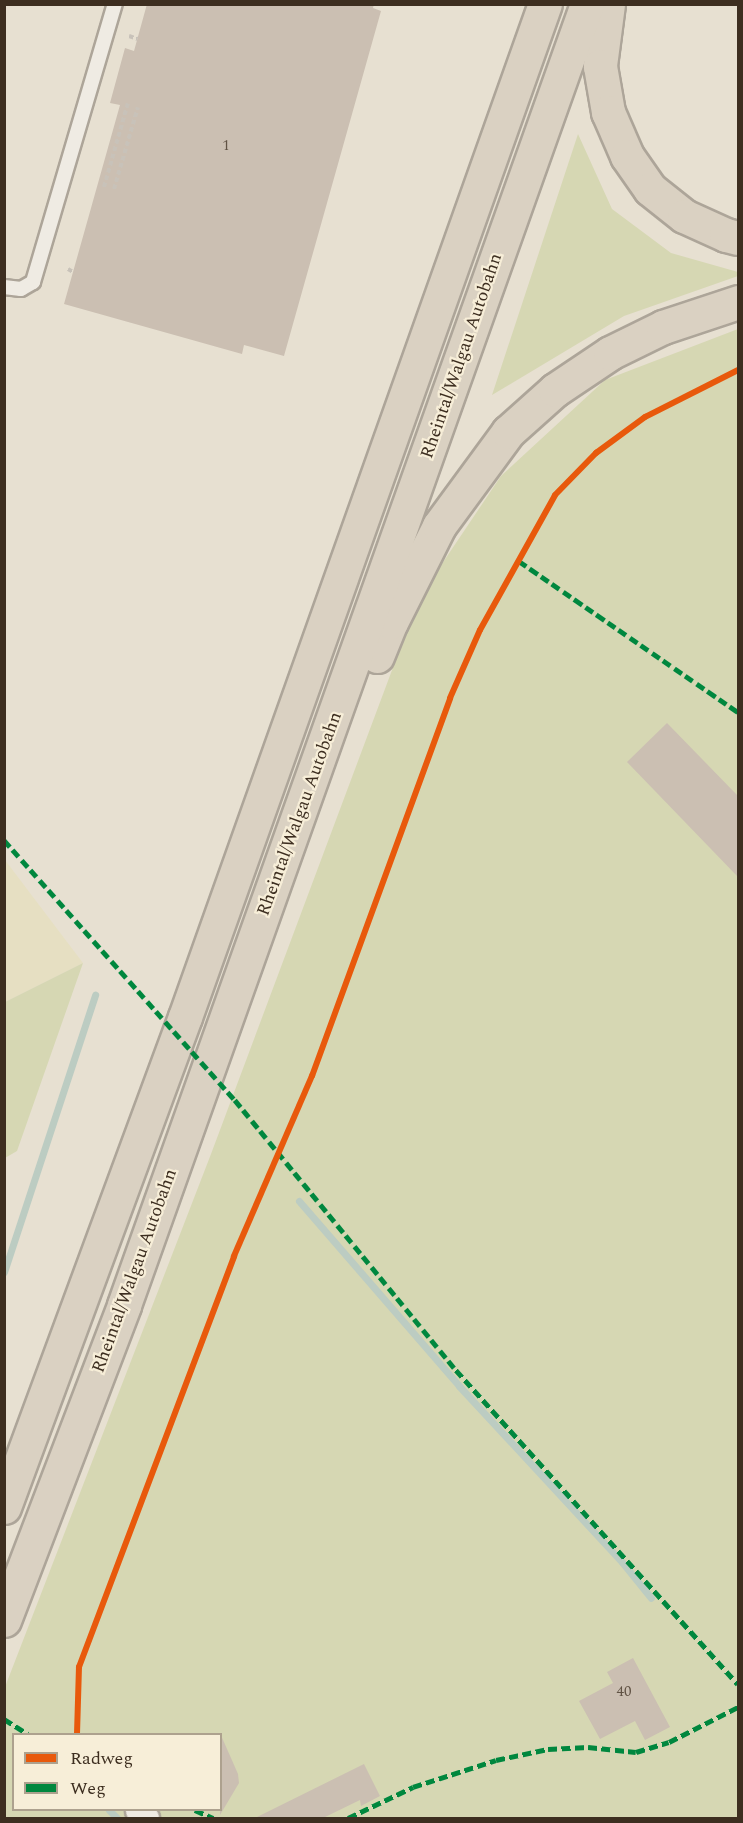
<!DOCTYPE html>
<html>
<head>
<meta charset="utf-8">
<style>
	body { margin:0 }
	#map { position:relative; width:743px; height:1823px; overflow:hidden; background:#e7e0d1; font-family:Spectral,serif }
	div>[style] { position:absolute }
	.farmland>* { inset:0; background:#e6dfc2 }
	.green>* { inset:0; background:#d6d7b3 }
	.stream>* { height:7px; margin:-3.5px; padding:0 3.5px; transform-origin:3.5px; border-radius:3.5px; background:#bcccc2 }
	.building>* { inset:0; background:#cbbfb2 }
	.path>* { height:4px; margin-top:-2px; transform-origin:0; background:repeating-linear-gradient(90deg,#c8c2b9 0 4.5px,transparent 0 7.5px) }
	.roads { filter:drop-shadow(2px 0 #ada599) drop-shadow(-2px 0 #ada599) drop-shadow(0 2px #ada599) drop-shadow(0 -2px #ada599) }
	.lane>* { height:14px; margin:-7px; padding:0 7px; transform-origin:7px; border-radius:7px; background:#efebe3 }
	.street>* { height:27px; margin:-13.5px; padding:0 13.5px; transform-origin:13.5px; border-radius:13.5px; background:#efebe3 }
	.highway>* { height:33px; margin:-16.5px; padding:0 16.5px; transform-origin:16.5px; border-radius:16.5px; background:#dad1c2 }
	.quiet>* { height:4.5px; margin-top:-2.25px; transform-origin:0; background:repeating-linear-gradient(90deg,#00873e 0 9px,transparent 0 13.5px) }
	.cycleway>* { height:6px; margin:-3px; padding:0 3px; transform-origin:3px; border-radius:3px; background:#e8590c }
	span { translate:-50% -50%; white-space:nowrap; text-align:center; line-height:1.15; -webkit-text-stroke:4.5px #f7eed8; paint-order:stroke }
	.number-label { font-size:15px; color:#605244 }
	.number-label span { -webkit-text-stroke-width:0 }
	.street-label { font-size:18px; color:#3d2e20 }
	.frame { position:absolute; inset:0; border:6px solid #3d2e20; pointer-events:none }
	.legend { position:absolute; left:12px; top:1733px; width:210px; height:78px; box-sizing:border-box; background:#f7eed8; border:2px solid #ada18e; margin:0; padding:8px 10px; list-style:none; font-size:18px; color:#3d2e20 }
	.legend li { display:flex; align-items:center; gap:12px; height:30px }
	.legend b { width:30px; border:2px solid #ada18e }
</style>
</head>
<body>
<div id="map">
	<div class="farmland">
		<i style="clip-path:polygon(5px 860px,83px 963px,5px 1002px)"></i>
	</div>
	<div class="green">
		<i style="clip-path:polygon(578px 134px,612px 209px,671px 253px,738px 272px,738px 276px,624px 316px,492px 395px)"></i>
		<i style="clip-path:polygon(evenodd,738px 329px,738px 1818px,5px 1818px,5px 1687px,211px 1154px,419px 598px,501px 476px,605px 380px,738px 329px,14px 1734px,220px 1734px,220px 1810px,14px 1810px,14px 1734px)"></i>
		<i style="clip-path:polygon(83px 963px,17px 1151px,5px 1158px,5px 1002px)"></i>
	</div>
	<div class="stream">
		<i style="left:299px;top:1201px;width:245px;rotate:49.1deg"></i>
		<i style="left:459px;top:1386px;width:240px;rotate:47.2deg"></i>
		<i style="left:622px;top:1562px;width:46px;rotate:51.1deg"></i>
		<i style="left:4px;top:1272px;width:292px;rotate:-71.8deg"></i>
		<i style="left:109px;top:1810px;width:11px;rotate:45deg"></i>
	</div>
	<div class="building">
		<i style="clip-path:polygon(147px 4px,374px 4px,373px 8px,381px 11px,284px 356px,244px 345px,242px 354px,64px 304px,120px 105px,110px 103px,125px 48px,134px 51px)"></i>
		<i style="clip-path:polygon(667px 723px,738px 796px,738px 877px,627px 762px)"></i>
		<i style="clip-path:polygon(633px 1658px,670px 1727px,645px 1740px,635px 1721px,600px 1739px,579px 1701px,613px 1683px,607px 1672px)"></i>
		<i style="clip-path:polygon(220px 1733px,238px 1774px,239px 1783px,220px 1815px)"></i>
		<i style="clip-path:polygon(364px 1764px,380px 1796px,361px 1806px,360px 1800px,323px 1818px,255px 1818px)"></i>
	</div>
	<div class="path">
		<i style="left:129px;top:36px;width:9px;rotate:18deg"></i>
		<i style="left:104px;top:187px;width:87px;rotate:-74.1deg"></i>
		<i style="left:114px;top:189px;width:85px;rotate:-73.7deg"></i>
		<i style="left:68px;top:269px;width:6px;rotate:31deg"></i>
	</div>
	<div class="roads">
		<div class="lane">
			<i style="left:4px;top:287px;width:17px;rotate:7deg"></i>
			<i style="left:21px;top:289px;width:14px;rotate:-30deg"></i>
			<i style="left:33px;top:282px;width:290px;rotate:-73.6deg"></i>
		</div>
		<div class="street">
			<i style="left:139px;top:1810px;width:10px;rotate:53deg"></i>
		</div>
		<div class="highway">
			<i style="left:608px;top:4px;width:63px;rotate:97.4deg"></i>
			<i style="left:600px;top:66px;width:47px;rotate:80.1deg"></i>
			<i style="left:608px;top:112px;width:48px;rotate:66.6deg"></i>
			<i style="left:627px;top:156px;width:40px;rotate:55.1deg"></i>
			<i style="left:650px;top:189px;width:43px;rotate:38.5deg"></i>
			<i style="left:684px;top:216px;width:46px;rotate:24.3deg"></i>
			<i style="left:726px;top:235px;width:12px;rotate:14deg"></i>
			<i style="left:377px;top:656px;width:37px;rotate:-68deg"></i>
			<i style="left:391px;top:622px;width:107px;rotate:-63.4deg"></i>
			<i style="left:439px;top:526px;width:117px;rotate:-53.7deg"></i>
			<i style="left:508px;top:432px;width:63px;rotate:-41.8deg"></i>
			<i style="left:555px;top:390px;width:66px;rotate:-33.9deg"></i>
			<i style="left:610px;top:353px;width:59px;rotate:-26.1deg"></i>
			<i style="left:663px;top:327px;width:79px;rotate:-18.4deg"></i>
			<i style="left:4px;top:1507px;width:522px;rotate:-69.73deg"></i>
			<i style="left:185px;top:1017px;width:1075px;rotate:-70.44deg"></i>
			<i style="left:4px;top:1620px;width:337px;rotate:-69.1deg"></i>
			<i style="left:124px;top:1305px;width:1381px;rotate:-70.41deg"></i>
		</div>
	</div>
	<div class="quiet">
		<i style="left:519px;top:561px;width:266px;rotate:34.6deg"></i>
		<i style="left:4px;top:840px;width:348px;rotate:48.4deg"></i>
		<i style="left:235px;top:1100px;width:349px;rotate:50.7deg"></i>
		<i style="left:456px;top:1370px;width:422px;rotate:48.1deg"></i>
		<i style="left:4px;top:1719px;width:28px;rotate:32deg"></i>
		<i style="left:195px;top:1810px;width:20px;rotate:24deg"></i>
		<i style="left:348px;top:1818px;width:72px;rotate:-25.5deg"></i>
		<i style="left:413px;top:1787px;width:87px;rotate:-18deg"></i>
		<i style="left:496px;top:1760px;width:53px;rotate:-11.9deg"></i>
		<i style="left:548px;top:1749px;width:40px;rotate:-2.9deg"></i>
		<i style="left:588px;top:1747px;width:48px;rotate:5.9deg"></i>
		<i style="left:636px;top:1752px;width:34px;rotate:-17deg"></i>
		<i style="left:669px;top:1742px;width:77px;rotate:-26.9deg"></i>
	</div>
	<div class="cycleway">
		<i style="left:77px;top:1734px;width:67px;rotate:-88.3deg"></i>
		<i style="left:79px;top:1667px;width:439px;rotate:-69.3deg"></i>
		<i style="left:234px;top:1256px;width:196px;rotate:-66.6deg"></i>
		<i style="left:312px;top:1076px;width:402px;rotate:-69.9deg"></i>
		<i style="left:450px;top:698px;width:74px;rotate:-66.2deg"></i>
		<i style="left:480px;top:630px;width:154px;rotate:-60.9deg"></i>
		<i style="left:555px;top:495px;width:59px;rotate:-45.7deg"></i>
		<i style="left:596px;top:453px;width:61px;rotate:-36.3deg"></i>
		<i style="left:645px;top:417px;width:104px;rotate:-26.8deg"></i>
	</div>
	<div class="number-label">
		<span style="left:226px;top:146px">1</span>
		<span style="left:624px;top:1692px">40</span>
	</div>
	<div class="street-label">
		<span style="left:462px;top:356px;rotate:-71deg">Rheintal/Walgau Autobahn</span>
		<span style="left:300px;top:814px;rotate:-70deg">Rheintal/Walgau Autobahn</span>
		<span style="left:135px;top:1271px;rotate:-70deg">Rheintal/Walgau Autobahn</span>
	</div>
	<div class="frame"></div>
	<ul class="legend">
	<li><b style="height:8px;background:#e8590c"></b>Radweg</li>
	<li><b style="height:8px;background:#00873e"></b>Weg</li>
	</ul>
</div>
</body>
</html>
